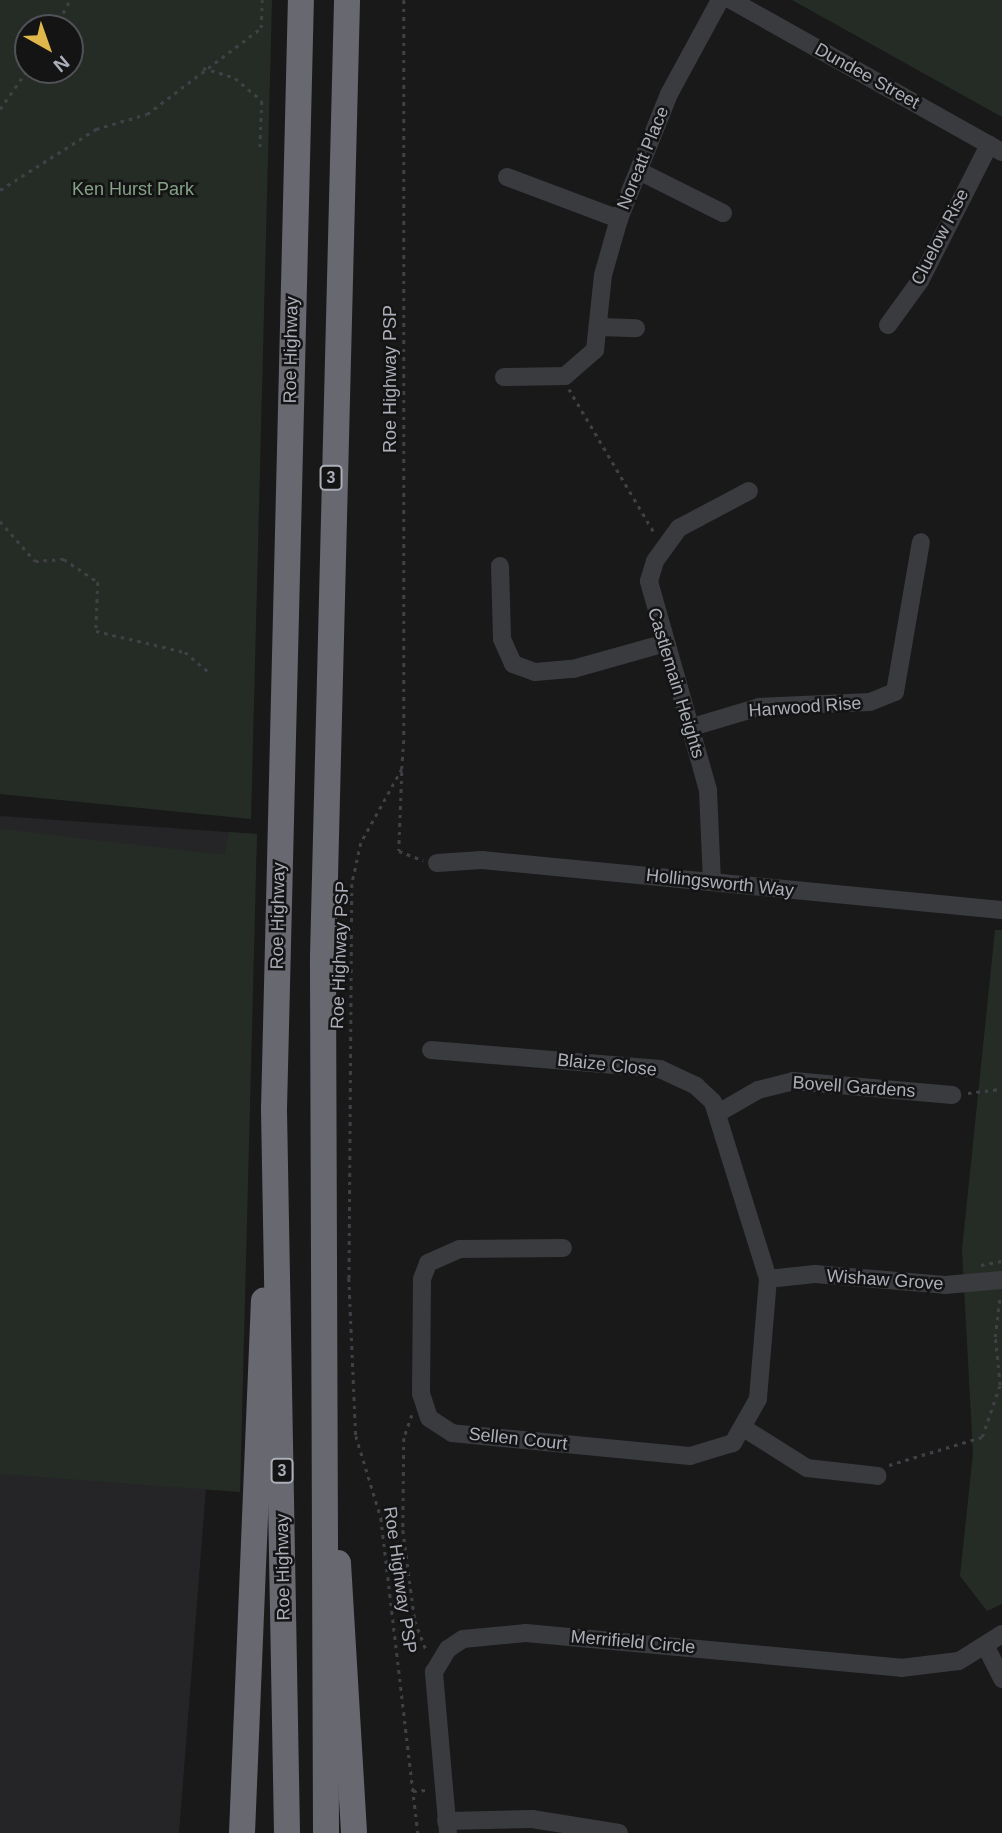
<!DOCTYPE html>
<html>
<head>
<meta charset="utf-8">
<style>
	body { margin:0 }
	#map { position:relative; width:1002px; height:1833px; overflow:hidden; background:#19191a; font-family:Helvetica,sans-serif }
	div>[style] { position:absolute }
	.built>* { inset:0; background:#252527 }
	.green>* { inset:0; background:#252c26 }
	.path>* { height:2.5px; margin-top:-1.25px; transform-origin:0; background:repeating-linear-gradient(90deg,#404146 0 3.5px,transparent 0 8.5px) }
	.minor>* { height:18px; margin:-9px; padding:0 9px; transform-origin:9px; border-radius:9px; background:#3a3b3f }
	.highway>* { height:26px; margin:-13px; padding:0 13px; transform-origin:13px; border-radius:13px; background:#676870 }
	span { translate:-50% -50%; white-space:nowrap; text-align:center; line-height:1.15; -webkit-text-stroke:5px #141415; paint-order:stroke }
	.shield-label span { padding:2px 5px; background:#141415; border:2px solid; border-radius:5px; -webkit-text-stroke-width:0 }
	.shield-label { font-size:16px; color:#acafb9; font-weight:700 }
	.street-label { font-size:18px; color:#acafb9 }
	.park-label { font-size:18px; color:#85a289 }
	.north { position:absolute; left:14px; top:14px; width:70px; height:70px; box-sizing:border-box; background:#141415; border:2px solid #515257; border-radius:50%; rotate:140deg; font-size:19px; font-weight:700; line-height:28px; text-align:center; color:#acafb9 }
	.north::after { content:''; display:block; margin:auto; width:24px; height:32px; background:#e0b74b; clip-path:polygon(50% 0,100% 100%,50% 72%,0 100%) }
</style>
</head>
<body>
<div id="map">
	<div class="built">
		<i style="clip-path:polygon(0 816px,257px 834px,179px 1833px,0 1833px)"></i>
	</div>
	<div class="green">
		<i style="clip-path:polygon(evenodd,0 0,272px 0,251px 819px,0 794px,0 0,28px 28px,70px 28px,70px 70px,28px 70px,28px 28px)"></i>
		<i style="clip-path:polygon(792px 0,1002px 0,1002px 117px)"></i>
		<i style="clip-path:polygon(0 829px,225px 855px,229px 832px,257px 834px,240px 1492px,0 1474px)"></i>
		<i style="clip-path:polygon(995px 930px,1002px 930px,1002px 1604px,987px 1611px,960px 1576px,973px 1453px,962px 1250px)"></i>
	</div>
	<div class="path">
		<i style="left:404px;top:0;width:740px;rotate:90deg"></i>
		<i style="left:404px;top:740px;width:29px;rotate:94deg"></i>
		<i style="left:402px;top:769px;width:85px;rotate:119deg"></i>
		<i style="left:361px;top:843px;width:42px;rotate:102.4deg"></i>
		<i style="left:352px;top:884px;width:394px;rotate:90.4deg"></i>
		<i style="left:349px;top:1278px;width:158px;rotate:87.5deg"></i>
		<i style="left:356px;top:1436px;width:86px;rotate:73deg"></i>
		<i style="left:381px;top:1518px;width:317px;rotate:83.3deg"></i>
		<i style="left:55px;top:28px;width:32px;rotate:-62deg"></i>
		<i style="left:203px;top:68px;width:34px;rotate:17deg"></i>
		<i style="left:235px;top:78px;width:35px;rotate:40deg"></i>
		<i style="left:262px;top:101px;width:50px;rotate:92.3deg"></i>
		<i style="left:0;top:109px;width:49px;rotate:-55deg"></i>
		<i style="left:0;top:190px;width:114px;rotate:-32.4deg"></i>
		<i style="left:96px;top:129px;width:53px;rotate:-16.4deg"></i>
		<i style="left:147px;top:114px;width:143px;rotate:-37deg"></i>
		<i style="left:261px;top:28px;width:28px;rotate:-88deg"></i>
		<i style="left:569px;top:389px;width:169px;rotate:59.3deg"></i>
		<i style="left:0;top:521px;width:53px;rotate:48.8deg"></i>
		<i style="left:35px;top:561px;width:29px;rotate:-4deg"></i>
		<i style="left:64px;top:559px;width:41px;rotate:34.1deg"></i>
		<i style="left:98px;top:582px;width:49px;rotate:92.3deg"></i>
		<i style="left:96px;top:631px;width:91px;rotate:13.3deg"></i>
		<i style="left:185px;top:652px;width:31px;rotate:40deg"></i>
		<i style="left:402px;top:772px;width:79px;rotate:92.2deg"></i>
		<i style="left:399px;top:851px;width:26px;rotate:21deg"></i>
		<i style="left:968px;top:1093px;width:34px;rotate:-7deg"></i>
		<i style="left:981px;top:1265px;width:21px;rotate:-11deg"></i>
		<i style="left:412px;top:1415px;width:24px;rotate:109deg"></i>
		<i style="left:404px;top:1438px;width:92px;rotate:90.6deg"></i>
		<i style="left:403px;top:1530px;width:92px;rotate:82.5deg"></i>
		<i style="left:415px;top:1621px;width:33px;rotate:69deg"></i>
		<i style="left:889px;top:1465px;width:97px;rotate:-16.8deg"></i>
		<i style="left:982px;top:1437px;width:55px;rotate:-70.9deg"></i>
		<i style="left:1000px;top:1385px;width:48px;rotate:-95.9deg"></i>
		<i style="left:995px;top:1337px;width:42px;rotate:-83.2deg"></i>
		<i style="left:413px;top:1791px;width:14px;rotate:-4deg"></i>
	</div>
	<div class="minor">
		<i style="left:731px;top:0;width:311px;rotate:29.3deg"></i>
		<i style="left:639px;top:171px;width:94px;rotate:26.6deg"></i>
		<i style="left:507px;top:177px;width:120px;rotate:20.6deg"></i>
		<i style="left:888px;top:325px;width:54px;rotate:-54deg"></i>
		<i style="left:920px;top:281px;width:153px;rotate:-63.1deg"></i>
		<i style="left:600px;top:327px;width:36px;rotate:2deg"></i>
		<i style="left:504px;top:377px;width:61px;rotate:-0.9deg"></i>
		<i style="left:565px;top:376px;width:40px;rotate:-41deg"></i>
		<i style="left:595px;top:350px;width:75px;rotate:-83.9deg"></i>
		<i style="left:603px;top:275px;width:58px;rotate:-74.1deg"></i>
		<i style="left:619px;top:219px;width:135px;rotate:-68.2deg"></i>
		<i style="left:669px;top:94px;width:107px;rotate:-61.5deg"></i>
		<i style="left:500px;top:566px;width:73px;rotate:88.4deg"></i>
		<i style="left:502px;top:639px;width:27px;rotate:66deg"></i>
		<i style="left:513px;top:664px;width:23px;rotate:20deg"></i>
		<i style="left:535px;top:672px;width:38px;rotate:-5deg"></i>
		<i style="left:573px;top:669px;width:92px;rotate:-15.7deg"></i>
		<i style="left:689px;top:728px;width:73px;rotate:-16.7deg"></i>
		<i style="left:759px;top:707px;width:111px;rotate:-2.6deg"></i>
		<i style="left:870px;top:702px;width:27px;rotate:-22deg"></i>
		<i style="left:895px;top:692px;width:152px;rotate:-80.2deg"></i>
		<i style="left:437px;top:863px;width:45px;rotate:-3.8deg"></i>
		<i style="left:482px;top:860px;width:522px;rotate:5.49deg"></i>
		<i style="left:712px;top:882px;width:92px;rotate:-92.5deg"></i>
		<i style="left:708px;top:790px;width:217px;rotate:-105.8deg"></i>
		<i style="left:649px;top:581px;width:21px;rotate:-73deg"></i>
		<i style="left:655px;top:561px;width:41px;rotate:-54deg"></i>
		<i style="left:679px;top:528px;width:79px;rotate:-27.9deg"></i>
		<i style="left:431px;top:1050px;width:230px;rotate:4.7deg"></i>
		<i style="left:660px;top:1069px;width:40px;rotate:25deg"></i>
		<i style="left:696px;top:1086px;width:23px;rotate:43deg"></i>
		<i style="left:713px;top:1102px;width:185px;rotate:72.7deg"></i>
		<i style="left:768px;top:1279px;width:120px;rotate:94.8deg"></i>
		<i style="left:758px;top:1399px;width:51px;rotate:119.6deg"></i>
		<i style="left:733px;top:1443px;width:45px;rotate:163.2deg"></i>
		<i style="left:690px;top:1456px;width:239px;rotate:-174.5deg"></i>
		<i style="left:452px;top:1433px;width:27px;rotate:-147deg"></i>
		<i style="left:429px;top:1418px;width:25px;rotate:-108deg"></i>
		<i style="left:421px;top:1394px;width:115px;rotate:-89.5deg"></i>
		<i style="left:422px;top:1279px;width:17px;rotate:-69deg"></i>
		<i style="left:428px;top:1263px;width:34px;rotate:-24deg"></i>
		<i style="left:459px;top:1249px;width:104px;rotate:-0.6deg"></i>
		<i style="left:720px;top:1112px;width:44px;rotate:-30.1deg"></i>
		<i style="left:758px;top:1090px;width:36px;rotate:-14deg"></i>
		<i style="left:793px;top:1081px;width:160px;rotate:5deg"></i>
		<i style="left:768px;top:1279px;width:47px;rotate:-6.1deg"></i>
		<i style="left:815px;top:1274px;width:130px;rotate:4.8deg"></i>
		<i style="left:945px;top:1285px;width:57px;rotate:-5deg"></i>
		<i style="left:745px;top:1429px;width:73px;rotate:32.2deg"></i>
		<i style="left:807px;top:1468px;width:71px;rotate:6.4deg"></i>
		<i style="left:986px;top:1647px;width:36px;rotate:63deg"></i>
		<i style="left:446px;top:1821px;width:86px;rotate:-1.3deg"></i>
		<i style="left:532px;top:1819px;width:88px;rotate:9.1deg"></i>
		<i style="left:448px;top:1833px;width:162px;rotate:-95deg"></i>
		<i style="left:434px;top:1672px;width:27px;rotate:-59deg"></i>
		<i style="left:448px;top:1649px;width:18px;rotate:-34deg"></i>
		<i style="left:463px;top:1639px;width:63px;rotate:-5.4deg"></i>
		<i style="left:526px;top:1633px;width:377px;rotate:5.3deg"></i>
		<i style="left:901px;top:1668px;width:58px;rotate:-6.9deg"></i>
		<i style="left:959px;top:1661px;width:51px;rotate:-32.1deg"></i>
	</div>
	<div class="highway">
		<i style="left:338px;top:1563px;width:270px;rotate:86.6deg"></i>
		<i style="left:242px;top:1833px;width:533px;rotate:-87.64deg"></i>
		<i style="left:287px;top:1833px;width:724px;rotate:-91.03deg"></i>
		<i style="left:274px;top:1109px;width:1109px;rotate:-88.61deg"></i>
		<i style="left:326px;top:1833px;width:877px;rotate:-90.2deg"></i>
		<i style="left:323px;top:956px;width:956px;rotate:-88.56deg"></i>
	</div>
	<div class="shield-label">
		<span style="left:331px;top:478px">3</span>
		<span style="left:282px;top:1471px">3</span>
	</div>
	<div class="street-label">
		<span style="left:867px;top:76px;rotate:29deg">Dundee Street</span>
		<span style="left:643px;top:158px;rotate:-68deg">Noreatt Place</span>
		<span style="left:940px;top:237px;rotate:-63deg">Cluelow Rise</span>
		<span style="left:291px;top:350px;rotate:-89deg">Roe Highway</span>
		<span style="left:390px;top:379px;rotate:-90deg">Roe Highway PSP</span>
		<span style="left:676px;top:683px;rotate:73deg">Castlemain Heights</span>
		<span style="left:805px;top:707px;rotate:-4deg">Harwood Rise</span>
		<span style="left:720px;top:883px;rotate:6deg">Hollingsworth Way</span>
		<span style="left:278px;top:916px;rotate:-89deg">Roe Highway</span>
		<span style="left:340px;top:955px;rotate:-88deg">Roe Highway PSP</span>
		<span style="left:607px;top:1065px;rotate:6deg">Blaize Close</span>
		<span style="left:854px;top:1087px;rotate:4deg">Bovell Gardens</span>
		<span style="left:885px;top:1280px;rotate:4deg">Wishaw Grove</span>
		<span style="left:518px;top:1439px;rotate:6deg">Sellen Court</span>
		<span style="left:283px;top:1567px;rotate:-91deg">Roe Highway</span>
		<span style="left:400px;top:1580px;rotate:82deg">Roe Highway PSP</span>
		<span style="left:633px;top:1642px;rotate:5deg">Merrifield Circle</span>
	</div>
	<div class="park-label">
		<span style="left:133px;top:189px">Ken Hurst Park</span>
	</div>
	<div class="north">N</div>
</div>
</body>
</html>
